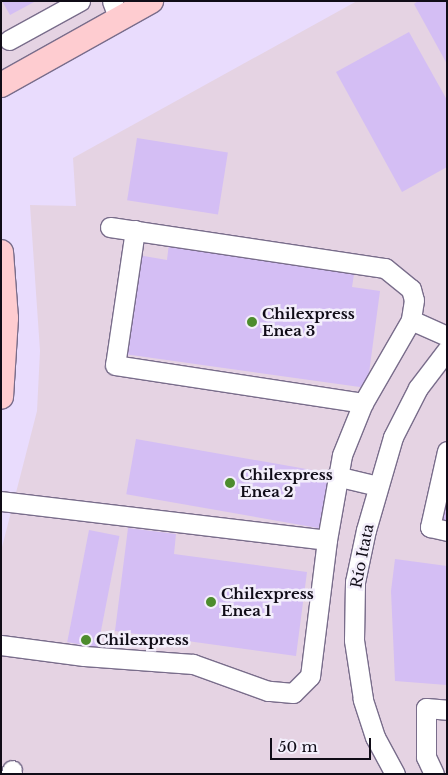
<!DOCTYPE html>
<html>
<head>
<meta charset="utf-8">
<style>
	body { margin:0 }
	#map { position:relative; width:448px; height:775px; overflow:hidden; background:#e9dcfd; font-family:"Libre Baskerville",serif }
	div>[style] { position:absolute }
	.industrial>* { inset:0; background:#e5d3e3 }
	.building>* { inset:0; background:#d4bef4; transform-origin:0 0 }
	.roads { filter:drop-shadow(1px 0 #796d8b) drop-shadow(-1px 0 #796d8b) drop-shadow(0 1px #796d8b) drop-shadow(0 -1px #796d8b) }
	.minor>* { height:19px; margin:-9.5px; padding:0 9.5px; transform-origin:9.5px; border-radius:9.5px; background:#fff }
	.major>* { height:24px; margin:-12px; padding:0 12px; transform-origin:12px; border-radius:12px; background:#feccd0 }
	.dots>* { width:14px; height:14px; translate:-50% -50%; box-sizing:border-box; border:2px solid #f3eefb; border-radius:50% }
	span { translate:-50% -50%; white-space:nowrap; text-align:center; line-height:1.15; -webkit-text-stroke:5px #f3eefb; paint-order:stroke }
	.poi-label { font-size:15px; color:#100c17; font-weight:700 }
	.left { translate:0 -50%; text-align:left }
	.street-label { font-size:15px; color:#100c17 }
	.frame { position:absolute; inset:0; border:2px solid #100c17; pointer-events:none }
	.scale { position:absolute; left:270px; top:738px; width:101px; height:22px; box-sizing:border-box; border:2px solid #100c17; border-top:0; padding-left:6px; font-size:15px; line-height:18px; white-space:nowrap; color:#100c17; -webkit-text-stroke:4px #f3eefb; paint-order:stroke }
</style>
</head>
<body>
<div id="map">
	<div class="industrial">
		<i style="clip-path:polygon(1px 1px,126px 1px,2px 71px)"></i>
		<i style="clip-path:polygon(357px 1px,447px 1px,447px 774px,1px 774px,1px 551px,37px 411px,40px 351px,30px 205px,76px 206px,73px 158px)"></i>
	</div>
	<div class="building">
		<i style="clip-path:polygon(2px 1px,36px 1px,10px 15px)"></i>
		<i style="clip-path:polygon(418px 1px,447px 1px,447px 64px,414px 4px)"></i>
		<i style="clip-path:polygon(409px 32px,447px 100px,447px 167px,402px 192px,336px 72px)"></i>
		<i style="left:137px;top:138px;width:92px;height:63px;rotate:9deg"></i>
		<i style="clip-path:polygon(169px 243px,355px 268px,352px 287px,380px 291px,367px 388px,124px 354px,138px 255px,167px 260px)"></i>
		<i style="left:136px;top:439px;width:199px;height:56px;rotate:10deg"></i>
		<i style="clip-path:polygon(447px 474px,447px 524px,436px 521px)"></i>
		<i style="clip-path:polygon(128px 528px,176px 534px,174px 554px,307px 572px,296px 656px,115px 631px)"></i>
		<i style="left:89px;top:530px;width:31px;height:114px;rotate:11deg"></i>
		<i style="clip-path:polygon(395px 559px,447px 566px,447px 685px,395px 681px,391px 591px)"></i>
	</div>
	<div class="roads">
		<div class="minor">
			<i style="left:112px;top:1px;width:19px;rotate:69deg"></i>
			<i style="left:9px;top:40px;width:81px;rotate:-28.8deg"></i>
			<i style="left:110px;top:227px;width:278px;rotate:8.5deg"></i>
			<i style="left:385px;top:268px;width:33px;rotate:39deg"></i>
			<i style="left:411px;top:289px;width:11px;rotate:75deg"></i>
			<i style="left:414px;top:300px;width:20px;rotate:99deg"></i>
			<i style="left:411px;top:320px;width:96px;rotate:120deg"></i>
			<i style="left:363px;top:403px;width:56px;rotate:112deg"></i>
			<i style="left:342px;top:455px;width:86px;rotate:100deg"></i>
			<i style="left:135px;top:230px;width:136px;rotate:98.4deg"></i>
			<i style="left:115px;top:365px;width:251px;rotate:8.7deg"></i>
			<i style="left:411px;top:320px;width:39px;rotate:24deg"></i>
			<i style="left:447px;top:451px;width:78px;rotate:102.6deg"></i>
			<i style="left:430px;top:527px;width:17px;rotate:13deg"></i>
			<i style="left:336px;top:476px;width:43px;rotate:13.4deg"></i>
			<i style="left:1px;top:501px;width:328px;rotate:6.8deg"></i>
			<i style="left:327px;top:540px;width:137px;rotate:97.1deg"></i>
			<i style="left:310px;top:676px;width:24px;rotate:135deg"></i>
			<i style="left:293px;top:693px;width:25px;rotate:-175deg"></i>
			<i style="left:268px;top:691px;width:80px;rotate:-160.2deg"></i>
			<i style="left:193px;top:664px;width:109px;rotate:-175.8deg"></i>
			<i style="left:84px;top:656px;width:84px;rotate:-172.5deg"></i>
			<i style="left:11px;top:774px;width:4px;rotate:-76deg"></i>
			<i style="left:395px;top:774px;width:42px;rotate:-118.4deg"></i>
			<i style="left:375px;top:737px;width:40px;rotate:-108deg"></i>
			<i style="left:363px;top:699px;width:60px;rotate:-98.7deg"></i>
			<i style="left:354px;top:640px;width:58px;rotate:-89deg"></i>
			<i style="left:355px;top:582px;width:53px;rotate:-78.1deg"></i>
			<i style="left:366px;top:530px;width:97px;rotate:-73.8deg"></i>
			<i style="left:393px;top:437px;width:55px;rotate:-63deg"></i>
			<i style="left:418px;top:388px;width:48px;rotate:-52.7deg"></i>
			<i style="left:434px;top:774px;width:19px;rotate:-115deg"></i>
			<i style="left:426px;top:757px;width:49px;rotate:-90deg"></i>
			<i style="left:426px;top:708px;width:21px;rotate:5deg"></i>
		</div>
		<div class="major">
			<i style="left:1px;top:85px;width:172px;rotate:-29.2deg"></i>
			<i style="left:1px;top:252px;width:66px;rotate:85.7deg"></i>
			<i style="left:6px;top:318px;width:79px;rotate:93.6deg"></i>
		</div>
	</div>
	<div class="dots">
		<i style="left:252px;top:322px;background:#4d8c2d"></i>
		<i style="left:230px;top:483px;background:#4d8c2d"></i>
		<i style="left:211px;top:602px;background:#4d8c2d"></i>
		<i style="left:86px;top:640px;background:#4d8c2d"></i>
	</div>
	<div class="poi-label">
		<span class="left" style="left:262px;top:322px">Chilexpress<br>Enea 3</span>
		<span class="left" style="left:240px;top:483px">Chilexpress<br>Enea 2</span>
		<span class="left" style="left:221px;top:602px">Chilexpress<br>Enea 1</span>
		<span class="left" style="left:96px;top:640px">Chilexpress</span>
	</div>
	<div class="street-label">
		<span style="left:362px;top:556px;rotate:-79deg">Río Itata</span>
	</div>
	<div class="frame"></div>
	<div class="scale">50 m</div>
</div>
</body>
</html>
